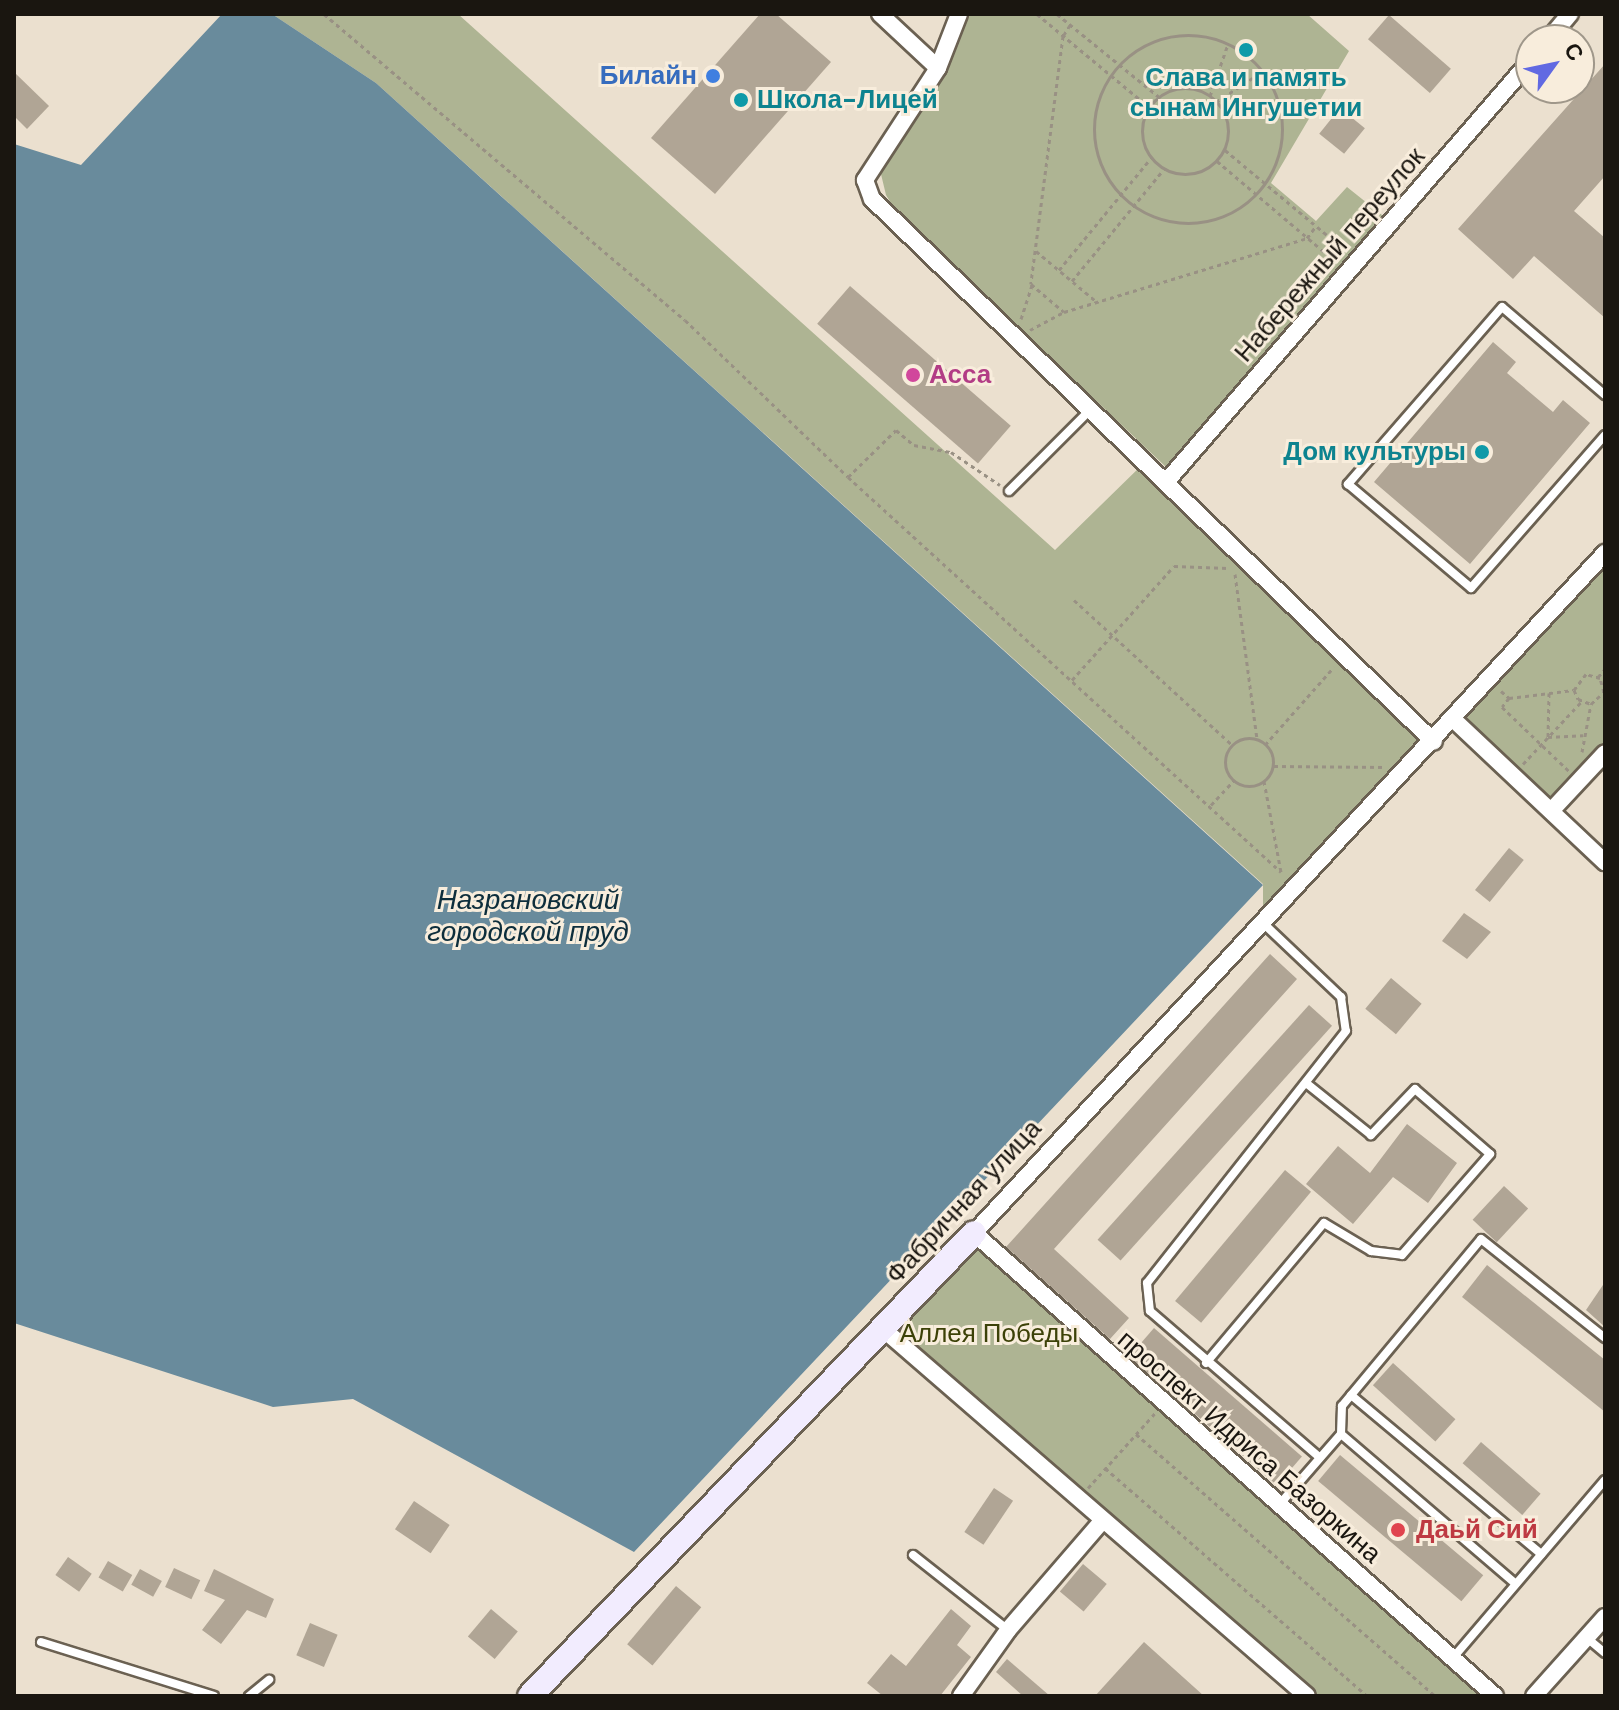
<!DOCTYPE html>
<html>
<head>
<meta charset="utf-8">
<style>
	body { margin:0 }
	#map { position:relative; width:1619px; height:1710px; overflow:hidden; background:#ebe0cf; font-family:"DM Sans",sans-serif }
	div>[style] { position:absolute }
	.green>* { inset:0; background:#aeb493 }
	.water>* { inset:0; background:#698b9c }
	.building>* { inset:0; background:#b0a595; transform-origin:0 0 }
	.path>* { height:3px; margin-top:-1.5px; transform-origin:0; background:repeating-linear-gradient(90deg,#999184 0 4px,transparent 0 8px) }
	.path>.ring { margin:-1.5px; padding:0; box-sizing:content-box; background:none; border:3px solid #999184; border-radius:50% }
	.roads { filter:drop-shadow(2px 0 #6b6152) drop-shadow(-2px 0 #6b6152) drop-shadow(0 2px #6b6152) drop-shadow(0 -2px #6b6152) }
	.lane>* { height:8px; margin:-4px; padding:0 4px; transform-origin:4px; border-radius:4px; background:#fff }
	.street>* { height:16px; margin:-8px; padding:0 8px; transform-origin:8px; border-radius:8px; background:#fff }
	.secondary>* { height:24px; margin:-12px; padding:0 12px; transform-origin:12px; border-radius:12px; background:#f2ecfe }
	.dots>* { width:22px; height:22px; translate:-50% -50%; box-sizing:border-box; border:4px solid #f8eddc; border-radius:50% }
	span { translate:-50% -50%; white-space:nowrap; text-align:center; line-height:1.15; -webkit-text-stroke:6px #f8eddc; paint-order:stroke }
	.shop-label { font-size:26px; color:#366cbe; font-weight:700 }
	.right { translate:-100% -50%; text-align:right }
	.culture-label { font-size:26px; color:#0d838f; font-weight:700 }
	.left { translate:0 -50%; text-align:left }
	.street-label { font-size:26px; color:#1a1610 }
	.hotel-label { font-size:26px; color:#b23c85; font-weight:700 }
	.park-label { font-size:26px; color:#3c4107 }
	.health-label { font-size:26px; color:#be3a42; font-weight:700 }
	.water-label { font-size:28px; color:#0d2e3c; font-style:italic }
	.frame { position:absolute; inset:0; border:16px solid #1a1610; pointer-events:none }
	.north { position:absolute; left:1515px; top:24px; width:80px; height:80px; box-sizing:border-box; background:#f8eddc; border:2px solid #9f978a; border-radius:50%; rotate:57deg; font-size:22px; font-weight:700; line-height:32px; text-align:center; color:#1a1610 }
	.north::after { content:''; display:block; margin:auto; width:28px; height:36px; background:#6169e2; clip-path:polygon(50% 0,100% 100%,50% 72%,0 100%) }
</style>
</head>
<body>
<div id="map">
	<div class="green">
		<i style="clip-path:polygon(272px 14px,458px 14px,1055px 550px,1145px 462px,1434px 742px,1263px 922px,1263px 884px,376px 83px)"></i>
		<i style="clip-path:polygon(969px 14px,1307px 14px,1349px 51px,1271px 183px,1316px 221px,1347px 187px,1387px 219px,1167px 468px,895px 210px,886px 195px,880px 170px,888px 154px,942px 80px)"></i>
		<i style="clip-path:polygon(1605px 553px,1605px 753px,1551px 811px,1453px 719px)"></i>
		<i style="clip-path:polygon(974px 1233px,1495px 1696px,1306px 1696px,882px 1328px)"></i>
	</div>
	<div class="water">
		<i style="clip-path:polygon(222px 14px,272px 14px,376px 83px,1263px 885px,634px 1552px,353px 1399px,273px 1407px,14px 1323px,14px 144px,81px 165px)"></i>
	</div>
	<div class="building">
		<i style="clip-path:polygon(760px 14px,776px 14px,831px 62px,715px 194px,651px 138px)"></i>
		<i style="left:1389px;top:15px;width:82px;height:32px;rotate:41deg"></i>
		<i style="clip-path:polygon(1605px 64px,1605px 176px,1574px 211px,1605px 238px,1605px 318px,1534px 256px,1513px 279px,1458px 229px)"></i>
		<i style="clip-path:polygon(14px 72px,49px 106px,27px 129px,14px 116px)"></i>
		<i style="left:1340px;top:108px;width:32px;height:33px;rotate:39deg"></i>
		<i style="left:850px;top:286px;width:213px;height:50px;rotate:41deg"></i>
		<i style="clip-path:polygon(1493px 342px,1516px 362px,1507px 373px,1553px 412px,1563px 400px,1590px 423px,1470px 564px,1374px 482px)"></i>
		<i style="left:1509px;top:848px;width:19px;height:54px;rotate:39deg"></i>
		<i style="clip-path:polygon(1464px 913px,1491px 932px,1467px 959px,1442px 941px)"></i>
		<i style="clip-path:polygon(1270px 954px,1297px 979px,1054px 1249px,1129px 1318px,1110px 1339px,1006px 1247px)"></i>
		<i style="left:1391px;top:978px;width:40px;height:40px;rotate:40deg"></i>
		<i style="left:1309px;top:1005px;width:31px;height:316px;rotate:42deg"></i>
		<i style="clip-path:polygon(1407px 1124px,1457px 1163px,1428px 1203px,1393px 1177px,1353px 1224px,1306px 1184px,1338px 1146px,1370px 1173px)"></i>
		<i style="left:1285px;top:1170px;width:34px;height:171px;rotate:40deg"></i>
		<i style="left:1504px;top:1186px;width:33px;height:46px;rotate:43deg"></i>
		<i style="clip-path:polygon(1487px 1265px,1605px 1360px,1605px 1412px,1462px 1297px)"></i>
		<i style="clip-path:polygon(1605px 1282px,1605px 1327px,1586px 1310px)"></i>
		<i style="left:1154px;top:1328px;width:196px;height:38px;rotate:41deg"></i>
		<i style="left:1393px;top:1363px;width:84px;height:30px;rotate:42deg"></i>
		<i style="left:1481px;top:1442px;width:79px;height:28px;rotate:41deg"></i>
		<i style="left:1340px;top:1455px;width:187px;height:34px;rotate:40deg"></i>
		<i style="left:994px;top:1488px;width:23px;height:53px;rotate:34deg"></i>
		<i style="left:414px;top:1501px;width:43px;height:34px;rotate:34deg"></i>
		<i style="left:68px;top:1557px;width:29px;height:22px;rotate:35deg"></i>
		<i style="left:108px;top:1561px;width:28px;height:19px;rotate:30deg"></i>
		<i style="left:1083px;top:1564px;width:31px;height:36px;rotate:40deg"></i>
		<i style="left:174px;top:1568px;width:29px;height:21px;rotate:25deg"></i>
		<i style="left:140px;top:1569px;width:25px;height:18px;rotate:29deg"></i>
		<i style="clip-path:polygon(214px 1569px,274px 1599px,266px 1618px,247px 1610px,221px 1644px,202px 1630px,225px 1600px,204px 1591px)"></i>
		<i style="left:676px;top:1586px;width:33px;height:76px;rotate:40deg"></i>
		<i style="left:491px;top:1609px;width:35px;height:36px;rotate:40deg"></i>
		<i style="clip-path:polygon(951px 1609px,971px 1626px,957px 1645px,971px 1657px,940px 1696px,883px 1696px,867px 1683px,891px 1654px,906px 1666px)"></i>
		<i style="left:310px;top:1623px;width:30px;height:35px;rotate:23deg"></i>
		<i style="clip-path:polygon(1144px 1642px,1204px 1696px,1095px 1696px)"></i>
		<i style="clip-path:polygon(1007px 1659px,1050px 1696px,1023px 1696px,996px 1672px)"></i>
	</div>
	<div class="path">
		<i style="left:324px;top:14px;width:473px;rotate:40.3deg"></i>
		<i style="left:685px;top:320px;width:226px;rotate:43.9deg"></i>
		<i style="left:848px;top:477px;width:586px;rotate:42.37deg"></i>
		<i style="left:1037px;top:14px;width:144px;rotate:39.7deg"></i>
		<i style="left:1057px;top:14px;width:132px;rotate:39.1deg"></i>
		<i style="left:1070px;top:25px;width:13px;rotate:122deg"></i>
		<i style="left:1063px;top:36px;width:250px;rotate:97.4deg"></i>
		<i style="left:1031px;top:284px;width:43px;rotate:40.3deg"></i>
		<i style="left:1064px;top:312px;width:254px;rotate:-16.9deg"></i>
		<i style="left:1307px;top:238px;width:15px;rotate:-53deg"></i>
		<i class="ring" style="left:1094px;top:35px;width:185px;height:185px"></i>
		<i class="ring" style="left:1142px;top:88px;width:83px;height:83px"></i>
		<i style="left:1210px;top:96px;width:55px;rotate:-70.9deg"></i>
		<i style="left:1216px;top:102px;width:56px;rotate:-33.4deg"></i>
		<i style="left:1225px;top:150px;width:156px;rotate:39.8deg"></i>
		<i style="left:1217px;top:161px;width:156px;rotate:40.3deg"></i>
		<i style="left:1036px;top:251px;width:80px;rotate:39.9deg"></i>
		<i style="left:1059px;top:270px;width:145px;rotate:-50.6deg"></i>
		<i style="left:1072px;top:281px;width:145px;rotate:-50.6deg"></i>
		<i style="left:1021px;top:319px;width:36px;rotate:-72deg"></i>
		<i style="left:1030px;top:330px;width:38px;rotate:-28deg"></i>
		<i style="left:848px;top:477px;width:67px;rotate:-44.4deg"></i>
		<i style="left:896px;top:430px;width:23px;rotate:40deg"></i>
		<i style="left:914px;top:445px;width:38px;rotate:11deg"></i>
		<i style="left:951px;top:452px;width:59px;rotate:34deg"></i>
		<i style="left:1235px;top:574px;width:166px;rotate:82.4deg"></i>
		<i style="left:1074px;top:600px;width:213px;rotate:42.5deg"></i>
		<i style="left:1598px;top:677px;width:11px;rotate:-49deg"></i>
		<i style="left:1072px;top:680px;width:153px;rotate:-48.2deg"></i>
		<i style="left:1174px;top:566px;width:54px;rotate:2.1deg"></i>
		<i style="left:1501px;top:691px;width:11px;rotate:41deg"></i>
		<i style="left:1509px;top:698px;width:65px;rotate:-7deg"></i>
		<i style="left:1549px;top:693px;width:44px;rotate:91.3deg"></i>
		<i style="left:1548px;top:737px;width:35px;rotate:-3deg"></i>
		<i style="left:1509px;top:698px;width:11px;rotate:128deg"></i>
		<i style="left:1502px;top:707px;width:93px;rotate:43.7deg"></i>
		<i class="ring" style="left:1225px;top:738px;width:45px;height:45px"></i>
		<i style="left:1265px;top:745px;width:104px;rotate:-48.5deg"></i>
		<i style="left:1582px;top:752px;width:49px;rotate:-79.4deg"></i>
		<i style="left:1591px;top:704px;width:18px;rotate:-43deg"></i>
		<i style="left:1604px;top:692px;width:15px;rotate:-106deg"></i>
		<i style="left:1600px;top:678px;width:15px;rotate:-164deg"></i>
		<i style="left:1586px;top:674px;width:20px;rotate:127deg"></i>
		<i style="left:1574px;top:690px;width:10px;rotate:66deg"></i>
		<i style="left:1578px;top:699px;width:14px;rotate:21deg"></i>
		<i style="left:1523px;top:764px;width:85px;rotate:-46.9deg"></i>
		<i style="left:1274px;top:766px;width:112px;rotate:0.5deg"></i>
		<i style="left:1264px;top:781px;width:93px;rotate:79.4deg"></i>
		<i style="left:1211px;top:805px;width:33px;rotate:-47deg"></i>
		<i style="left:1136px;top:1434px;width:398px;rotate:41.2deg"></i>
		<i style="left:1105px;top:1468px;width:347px;rotate:41deg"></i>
		<i style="left:1088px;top:1488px;width:101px;rotate:-48.2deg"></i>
	</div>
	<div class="roads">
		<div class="lane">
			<i style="left:1605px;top:395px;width:135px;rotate:-139.5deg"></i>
			<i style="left:1502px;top:307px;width:235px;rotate:131deg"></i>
			<i style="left:1348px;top:484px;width:161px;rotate:40.2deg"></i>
			<i style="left:1471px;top:588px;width:203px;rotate:-48.8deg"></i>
			<i style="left:1009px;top:491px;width:115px;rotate:-45deg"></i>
			<i style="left:1263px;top:923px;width:108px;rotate:43.5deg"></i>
			<i style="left:1341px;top:997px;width:34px;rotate:82deg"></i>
			<i style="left:1346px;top:1031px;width:321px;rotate:128.3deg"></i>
			<i style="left:1147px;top:1283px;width:28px;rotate:84deg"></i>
			<i style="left:1150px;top:1311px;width:223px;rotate:40.8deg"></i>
			<i style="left:1206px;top:1363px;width:183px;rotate:-49.9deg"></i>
			<i style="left:1324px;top:1223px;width:55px;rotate:30.8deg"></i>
			<i style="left:1371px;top:1251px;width:31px;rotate:7deg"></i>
			<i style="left:1402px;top:1255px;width:134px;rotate:-48.9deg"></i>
			<i style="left:1490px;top:1154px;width:99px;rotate:-139.1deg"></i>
			<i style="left:1415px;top:1089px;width:64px;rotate:133.7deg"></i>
			<i style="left:1371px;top:1135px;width:83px;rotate:-141.3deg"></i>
			<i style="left:1351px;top:1395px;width:248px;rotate:39.9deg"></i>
			<i style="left:1341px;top:1434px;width:230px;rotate:40.6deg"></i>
			<i style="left:1279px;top:1505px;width:94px;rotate:-48.9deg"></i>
			<i style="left:1341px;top:1434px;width:28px;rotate:-88deg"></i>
			<i style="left:1342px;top:1406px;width:217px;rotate:-50.2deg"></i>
			<i style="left:1481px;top:1239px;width:159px;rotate:38.6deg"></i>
			<i style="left:913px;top:1555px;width:121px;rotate:38.3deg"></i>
			<i style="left:1587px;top:1638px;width:23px;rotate:40deg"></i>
			<i style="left:41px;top:1642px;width:181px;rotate:17.3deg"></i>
			<i style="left:1452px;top:1659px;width:235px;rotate:-49.5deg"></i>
			<i style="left:249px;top:1696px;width:26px;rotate:-39deg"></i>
		</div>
		<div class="street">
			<i style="left:880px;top:14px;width:79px;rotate:43deg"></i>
			<i style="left:959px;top:14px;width:58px;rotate:111.3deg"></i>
			<i style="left:938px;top:68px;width:134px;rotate:123.1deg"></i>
			<i style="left:865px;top:180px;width:20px;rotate:70deg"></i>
			<i style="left:872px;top:199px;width:781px;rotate:44.01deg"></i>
			<i style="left:1548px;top:40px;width:34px;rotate:-50deg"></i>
			<i style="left:1166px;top:482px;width:558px;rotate:-49.14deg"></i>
			<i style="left:1453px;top:719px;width:209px;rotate:43.3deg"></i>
			<i style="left:1551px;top:811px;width:79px;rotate:-47deg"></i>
			<i style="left:882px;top:1328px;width:562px;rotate:40.89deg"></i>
			<i style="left:961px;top:1696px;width:81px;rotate:-54.5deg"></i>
			<i style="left:1008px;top:1630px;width:145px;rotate:-49.2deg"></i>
			<i style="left:1495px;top:1696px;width:697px;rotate:-138.37deg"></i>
			<i style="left:974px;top:1233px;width:928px;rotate:-47.14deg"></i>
			<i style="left:1534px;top:1696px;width:106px;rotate:-48.1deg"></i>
		</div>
		<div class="secondary">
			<i style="left:530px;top:1696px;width:641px;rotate:-46.2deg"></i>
		</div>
	</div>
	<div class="dots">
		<i style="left:1246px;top:50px;background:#0f9aa8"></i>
		<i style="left:713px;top:76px;background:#3f7fe0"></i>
		<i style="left:741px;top:100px;background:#0f9aa8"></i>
		<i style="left:913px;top:375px;background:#d1479c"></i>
		<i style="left:1482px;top:452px;background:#0f9aa8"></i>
		<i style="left:1398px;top:1530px;background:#e0444e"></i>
	</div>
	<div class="shop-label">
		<span class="right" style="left:697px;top:76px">Билайн</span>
	</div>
	<div class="culture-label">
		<span style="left:1246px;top:93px">Слава и память<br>сынам Ингушетии</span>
		<span class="left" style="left:757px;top:100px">Школа-Лицей</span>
		<span class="right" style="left:1466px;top:452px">Дом культуры</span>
	</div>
	<div class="street-label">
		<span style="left:1330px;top:255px;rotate:-49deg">Набережный переулок</span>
		<span style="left:964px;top:1202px;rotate:-47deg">Фабричная улица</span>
		<span style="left:1249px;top:1447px;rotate:41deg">проспект Идриса Базоркина</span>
	</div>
	<div class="hotel-label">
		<span class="left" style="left:929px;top:375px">Асса</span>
	</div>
	<div class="park-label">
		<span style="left:989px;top:1334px">Аллея Победы</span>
	</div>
	<div class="health-label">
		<span class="left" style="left:1416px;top:1530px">Даьй Сий</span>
	</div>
	<div class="water-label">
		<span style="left:528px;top:916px">Назрановский<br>городской пруд</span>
	</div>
	<div class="frame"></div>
	<div class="north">С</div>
</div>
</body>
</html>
